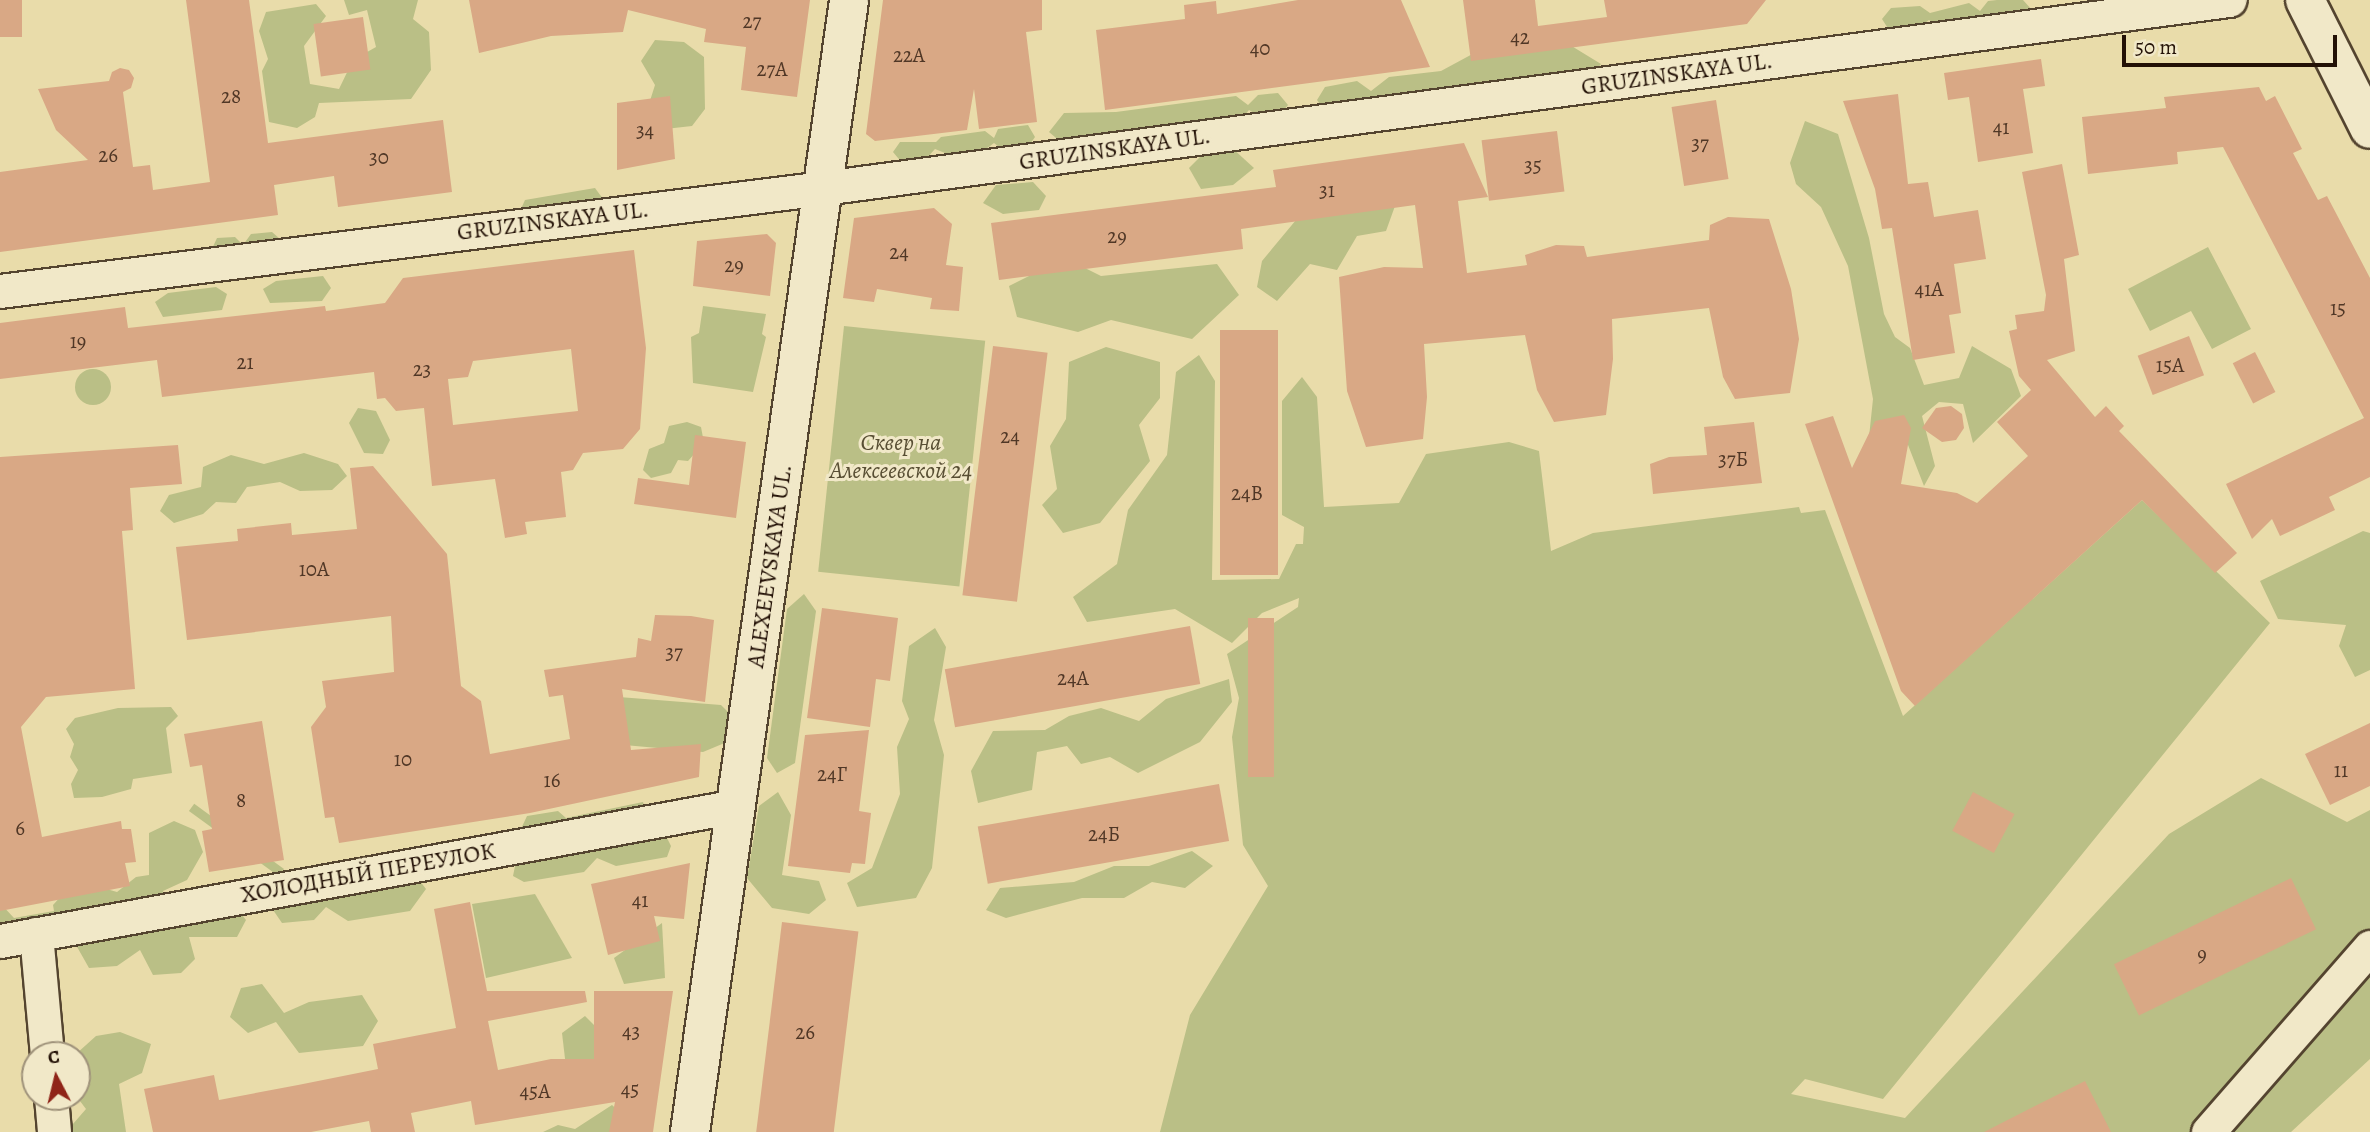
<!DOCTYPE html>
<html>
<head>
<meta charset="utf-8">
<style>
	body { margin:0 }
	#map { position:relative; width:2370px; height:1132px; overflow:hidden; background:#e9dcaa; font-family:Alegreya,serif }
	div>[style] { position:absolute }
	.green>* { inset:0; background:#babf86; transform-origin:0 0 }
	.round { border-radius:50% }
	.building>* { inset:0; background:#d9a885; transform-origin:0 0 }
	.roads { filter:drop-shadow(2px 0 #54442f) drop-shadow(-2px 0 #54442f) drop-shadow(0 2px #54442f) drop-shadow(0 -2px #54442f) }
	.minor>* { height:33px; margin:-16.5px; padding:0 16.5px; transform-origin:16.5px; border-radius:16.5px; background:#f1e8c8 }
	.tertiary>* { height:38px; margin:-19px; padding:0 19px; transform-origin:19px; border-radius:19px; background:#f1e8c8 }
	span { translate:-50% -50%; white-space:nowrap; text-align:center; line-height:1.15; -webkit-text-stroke:6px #f1e8c8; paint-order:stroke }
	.number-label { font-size:21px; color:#503726 }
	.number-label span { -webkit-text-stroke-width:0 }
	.street-label { font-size:24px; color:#231106 }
	.park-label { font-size:24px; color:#584e33; font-style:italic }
	.north { position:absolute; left:21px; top:1041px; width:70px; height:70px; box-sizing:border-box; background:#f1e8c8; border:2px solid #9f927a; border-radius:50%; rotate:353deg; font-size:19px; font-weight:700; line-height:28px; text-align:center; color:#231106 }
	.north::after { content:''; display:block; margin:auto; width:24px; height:32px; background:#8f2418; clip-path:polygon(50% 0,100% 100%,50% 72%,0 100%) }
	.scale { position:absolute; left:2122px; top:35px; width:215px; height:32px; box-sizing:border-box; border:4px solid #231106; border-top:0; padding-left:9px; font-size:21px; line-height:24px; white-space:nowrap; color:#231106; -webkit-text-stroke:5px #f1e8c8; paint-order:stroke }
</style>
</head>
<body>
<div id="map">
	<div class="green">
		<i style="clip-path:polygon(344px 0,418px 0,413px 19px,429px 32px,431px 70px,411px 99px,319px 103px,315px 117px,297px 128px,269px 122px,262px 71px,268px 59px,259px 31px,266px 12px,316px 4px,326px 16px,304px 46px,310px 84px,339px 89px,353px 60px,376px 47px,367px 10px,349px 15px)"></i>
		<i style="clip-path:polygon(1997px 0,2023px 0,2032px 10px,1947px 31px,1929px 20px,1915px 30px,1891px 33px,1882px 19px,1891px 8px,1920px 6px,1930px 13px,1969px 3px,1980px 11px,1988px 1px)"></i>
		<i style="clip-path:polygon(655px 40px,684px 42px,704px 57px,705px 109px,692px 126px,665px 129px,648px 107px,655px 85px,641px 61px)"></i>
		<i style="clip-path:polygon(1565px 42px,1601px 64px,1589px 80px,1329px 117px,1317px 100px,1325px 87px,1357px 81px,1371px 91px,1389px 77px,1441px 71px,1491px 44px)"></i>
		<i style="clip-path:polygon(1278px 93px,1288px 105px,1279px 116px,1265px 119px,1249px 110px,1234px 128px,1062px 143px,1049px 132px,1064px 113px,1116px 112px,1236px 96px,1248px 105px,1258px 95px)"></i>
		<i style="clip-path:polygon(1805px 121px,1838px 134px,1869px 238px,1884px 314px,1895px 337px,1910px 348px,1924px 385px,1959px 378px,1972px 346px,2011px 369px,2021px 396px,1973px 443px,1963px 404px,1939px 402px,1922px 416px,1935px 466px,1924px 486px,1901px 427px,1869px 437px,1873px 399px,1848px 266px,1821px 207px,1796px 184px,1790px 163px)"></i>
		<i style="clip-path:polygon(1028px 125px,1035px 137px,1028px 147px,1004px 151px,994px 143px,982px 152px,950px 155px,935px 149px,923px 162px,903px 164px,893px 152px,900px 142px,936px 142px,941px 137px,985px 131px,994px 138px,998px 129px)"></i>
		<i style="clip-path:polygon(1231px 147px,1254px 168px,1233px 185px,1201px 189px,1189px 168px,1207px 150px)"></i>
		<i style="clip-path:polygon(1033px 182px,1046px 196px,1039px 210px,1003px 214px,983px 203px,996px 185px)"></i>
		<i style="clip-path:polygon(595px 188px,606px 203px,520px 211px,525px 200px)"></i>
		<i style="clip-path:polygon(1311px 202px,1395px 206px,1386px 231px,1357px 236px,1337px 270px,1310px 264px,1277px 301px,1257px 287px,1262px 261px)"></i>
		<i style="clip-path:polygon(272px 232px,280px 239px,211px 251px,217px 238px,235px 237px,243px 245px,251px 234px)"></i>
		<i style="clip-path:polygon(2208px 247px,2251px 329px,2212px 349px,2191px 311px,2150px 331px,2128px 289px)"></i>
		<i style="clip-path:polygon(1065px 258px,1101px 276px,1217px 264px,1239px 295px,1192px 339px,1111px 320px,1078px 332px,1017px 317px,1009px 286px)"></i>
		<i style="clip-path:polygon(323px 276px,331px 288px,322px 301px,270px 303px,263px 289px,276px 281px)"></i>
		<i style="clip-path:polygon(216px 287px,227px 294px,222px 310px,163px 317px,155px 302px,168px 293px)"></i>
		<i style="clip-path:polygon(703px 306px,766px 314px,762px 334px,766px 337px,753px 392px,693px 383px,691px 337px,699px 333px)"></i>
		<i style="left:844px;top:326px;width:142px;height:247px;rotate:6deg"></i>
		<i style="clip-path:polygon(1106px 347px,1160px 362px,1160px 398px,1139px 425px,1150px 461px,1100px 523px,1063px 533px,1042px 505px,1057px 489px,1050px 446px,1066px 419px,1069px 362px)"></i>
		<i style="clip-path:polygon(1199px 355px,1215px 381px,1212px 580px,1279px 579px,1296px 544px,1303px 544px,1304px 527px,1282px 515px,1282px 401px,1302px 377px,1317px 397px,1324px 507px,1399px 503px,1426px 454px,1509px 442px,1539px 451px,1551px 551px,1593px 533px,1799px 507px,1801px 513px,1825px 510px,1903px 716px,2142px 500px,2270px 623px,1883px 1099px,1805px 1079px,1791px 1094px,1905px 1118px,2169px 834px,2261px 778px,2347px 822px,2370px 810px,2370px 1059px,2291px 1132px,1160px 1132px,1190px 1015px,1268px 886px,1243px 845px,1232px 737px,1239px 698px,1227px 654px,1298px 607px,1299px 598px,1262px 613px,1232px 643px,1175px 609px,1087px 622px,1073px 597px,1117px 564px,1128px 510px,1167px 455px,1176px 372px)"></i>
		<i class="round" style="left:75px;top:369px;width:36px;height:36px"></i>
		<i style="clip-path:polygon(358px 408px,376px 411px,390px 440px,383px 454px,364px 453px,349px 423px)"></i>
		<i style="clip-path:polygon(687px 422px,701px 427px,704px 443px,688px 461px,678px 460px,671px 473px,651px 478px,643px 470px,649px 449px,664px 443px,669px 426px)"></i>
		<i style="clip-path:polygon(304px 453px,338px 464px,347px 476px,332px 490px,300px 491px,280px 482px,247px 487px,236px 503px,216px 502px,203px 514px,174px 523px,160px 511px,169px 495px,201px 487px,203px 467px,231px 455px,264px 464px)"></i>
		<i style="clip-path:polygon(2363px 531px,2370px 533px,2370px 670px,2355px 677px,2339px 646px,2346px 625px,2278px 619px,2260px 581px)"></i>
		<i style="clip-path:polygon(804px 594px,816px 611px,795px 763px,777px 773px,767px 758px,787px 609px)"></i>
		<i style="clip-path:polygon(935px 628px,946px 647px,934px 720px,944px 755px,932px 868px,916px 898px,857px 907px,847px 883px,872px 868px,900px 794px,897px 747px,909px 719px,902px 701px,909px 646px)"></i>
		<i style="clip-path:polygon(1229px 679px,1232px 702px,1200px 742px,1138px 773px,1110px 757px,1081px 764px,1067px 746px,1037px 752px,1032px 790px,978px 803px,971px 771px,993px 731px,1045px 730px,1069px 716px,1101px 708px,1139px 721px,1166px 699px)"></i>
		<i style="clip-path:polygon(606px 696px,721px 705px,732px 716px,727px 742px,703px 752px,624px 745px)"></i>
		<i style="clip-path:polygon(171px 707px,178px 716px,166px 728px,172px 773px,133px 779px,131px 789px,102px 797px,74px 798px,71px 784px,78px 770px,70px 757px,74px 744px,66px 729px,75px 718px,118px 708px)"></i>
		<i style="clip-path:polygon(778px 792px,791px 815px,782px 875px,819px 881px,826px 900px,809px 914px,772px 908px,747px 878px,759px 806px)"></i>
		<i style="clip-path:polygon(643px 802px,645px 809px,520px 831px,527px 816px,558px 811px,566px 818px)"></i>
		<i style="clip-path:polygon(174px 821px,195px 830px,203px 852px,187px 880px,163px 891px,163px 903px,0 944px,0 903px,14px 918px,54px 911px,53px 905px,64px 893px,96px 886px,117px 892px,136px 877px,149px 875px,149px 833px)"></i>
		<i style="clip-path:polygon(663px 830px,671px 846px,667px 857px,616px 866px,597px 858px,584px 872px,524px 882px,513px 876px,516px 861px,580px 845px,593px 851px,612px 841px)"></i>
		<i style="clip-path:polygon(1192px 851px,1213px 866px,1185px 888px,1152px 882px,1124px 898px,1082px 898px,1006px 918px,986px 910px,1000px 888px,1074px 882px,1114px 866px,1149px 866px)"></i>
		<i style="left:284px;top:869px;width:9px;height:111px;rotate:126deg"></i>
		<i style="clip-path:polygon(413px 872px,426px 889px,410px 911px,348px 921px,326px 907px,314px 920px,282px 923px,271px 907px)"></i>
		<i style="clip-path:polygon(535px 894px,572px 958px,486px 978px,472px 904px)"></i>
		<i style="clip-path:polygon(234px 905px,246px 920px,237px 937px,189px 937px,195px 959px,181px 973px,153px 975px,140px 950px,117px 966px,89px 968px,76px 945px,88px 932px)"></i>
		<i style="clip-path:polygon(662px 923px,665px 978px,624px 984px,614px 958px)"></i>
		<i style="clip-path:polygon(262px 984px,284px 1013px,309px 1002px,362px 995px,378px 1021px,363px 1046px,299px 1053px,276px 1022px,248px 1033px,230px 1017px,241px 988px)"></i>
		<i style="clip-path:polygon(585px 1016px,599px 1030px,600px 1064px,566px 1067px,562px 1033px)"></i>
		<i style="clip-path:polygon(120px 1032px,151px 1044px,142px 1073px,119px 1084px,126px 1132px,66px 1132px,86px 1109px,77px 1097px,76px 1054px,96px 1036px)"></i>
		<i style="clip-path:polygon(612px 1105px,625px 1117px,614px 1132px,543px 1132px,558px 1125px,575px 1129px)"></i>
	</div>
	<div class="building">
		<i style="left:0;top:0;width:22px;height:37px"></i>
		<i style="clip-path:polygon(186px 0,249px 0,268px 143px,443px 120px,452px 192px,338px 207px,334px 176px,274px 185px,278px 215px,0 252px,0 172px,88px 160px,56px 130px,38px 89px,109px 81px,112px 72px,120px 68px,129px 70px,134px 78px,131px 88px,123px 92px,133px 167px,150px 165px,153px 190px,210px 182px)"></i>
		<i style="clip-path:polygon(469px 0,810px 0,797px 97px,741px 90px,746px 47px,704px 42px,706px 29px,628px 10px,623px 32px,551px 36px,479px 53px)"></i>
		<i style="clip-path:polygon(883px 0,1042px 0,1042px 30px,1026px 32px,1037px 122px,979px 129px,974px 89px,967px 130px,875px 141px,866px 134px)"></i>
		<i style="clip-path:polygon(1298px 0,1401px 0,1430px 67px,1105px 110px,1096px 30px,1185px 19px,1184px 5px,1216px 1px,1217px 14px)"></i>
		<i style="clip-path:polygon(1463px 0,1535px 0,1538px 26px,1607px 17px,1604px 0,1766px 0,1747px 24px,1471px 61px)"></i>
		<i style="left:363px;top:17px;width:53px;height:50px;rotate:82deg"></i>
		<i style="clip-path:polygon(2041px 59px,2045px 86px,2023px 89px,2033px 153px,1978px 162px,1969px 97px,1948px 100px,1944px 73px)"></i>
		<i style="clip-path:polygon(2259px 87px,2266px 101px,2275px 96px,2302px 149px,2293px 153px,2318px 200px,2327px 196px,2370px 278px,2370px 477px,2329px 497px,2335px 510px,2280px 536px,2272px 519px,2252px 539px,2226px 484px,2364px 418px,2223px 147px,2177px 152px,2178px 164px,2088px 174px,2082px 117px,2166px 108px,2164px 97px)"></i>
		<i style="clip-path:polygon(1898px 94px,1908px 184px,1928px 182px,1934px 217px,1978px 210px,1986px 259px,1954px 264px,1961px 313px,1949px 315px,1955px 353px,1913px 360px,1892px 228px,1882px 229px,1875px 189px,1843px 101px)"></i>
		<i style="clip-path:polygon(670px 96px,675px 159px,617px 170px,617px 103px)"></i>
		<i style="left:1716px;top:100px;width:80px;height:45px;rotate:81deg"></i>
		<i style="left:1557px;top:131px;width:61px;height:76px;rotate:83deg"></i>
		<i style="clip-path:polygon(1464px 143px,1488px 197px,1458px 201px,1467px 273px,1527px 265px,1525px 255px,1556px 245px,1584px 246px,1587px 257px,1709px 240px,1710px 225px,1728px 217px,1769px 219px,1791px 289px,1799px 339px,1790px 393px,1735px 399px,1723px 377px,1709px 308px,1612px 319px,1613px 359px,1606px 415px,1554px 422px,1537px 390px,1525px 335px,1424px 344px,1427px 397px,1423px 439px,1366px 447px,1347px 391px,1339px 277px,1384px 267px,1423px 268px,1415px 205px,1241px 229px,1243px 249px,999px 280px,991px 223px,1276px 187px,1273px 170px)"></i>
		<i style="clip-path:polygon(2062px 164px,2079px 255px,2064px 259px,2075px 351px,2047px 360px,2095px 417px,2106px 406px,2124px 426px,2119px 431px,2237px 553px,2215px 573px,2142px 500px,1915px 706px,1901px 691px,1805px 424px,1833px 416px,1852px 468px,1875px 421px,1904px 415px,1911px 428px,1901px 484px,1957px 493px,1977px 503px,2028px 456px,1997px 422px,2031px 390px,2019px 376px,2009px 331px,2017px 329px,2015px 315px,2044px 311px,2046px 295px,2022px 172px)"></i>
		<i style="clip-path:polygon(934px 208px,952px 224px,946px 265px,963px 267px,959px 311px,930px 309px,932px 298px,877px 289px,874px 302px,843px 298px,854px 218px)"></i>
		<i style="clip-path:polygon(767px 234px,776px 243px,770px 296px,693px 286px,697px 241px)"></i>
		<i style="clip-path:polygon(evenodd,634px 250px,646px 348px,640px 429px,623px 449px,583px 453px,573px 470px,561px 472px,566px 517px,525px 522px,527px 534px,505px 538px,495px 479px,432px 486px,424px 408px,396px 411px,385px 398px,377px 399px,374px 372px,162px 397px,157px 360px,0 379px,0 323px,125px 307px,128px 328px,325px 306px,326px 311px,385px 303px,403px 278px,634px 250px,571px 349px,578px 411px,453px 425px,448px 379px,468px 377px,473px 361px,571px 349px)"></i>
		<i style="left:1220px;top:330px;width:58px;height:245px"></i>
		<i style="left:2189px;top:336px;width:42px;height:55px;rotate:69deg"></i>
		<i style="left:993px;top:346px;width:55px;height:251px;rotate:7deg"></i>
		<i style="left:2255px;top:352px;width:45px;height:25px;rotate:63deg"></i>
		<i style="clip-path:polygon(1951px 406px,1962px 414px,1964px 428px,1956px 440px,1942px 442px,1922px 428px,1936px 408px)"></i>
		<i style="clip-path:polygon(1754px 422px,1762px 483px,1653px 494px,1650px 464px,1669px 457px,1707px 455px,1704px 427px)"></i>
		<i style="clip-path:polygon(695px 435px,746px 442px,736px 518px,634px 504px,638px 478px,689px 485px)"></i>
		<i style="clip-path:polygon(178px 445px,182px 484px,130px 488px,133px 530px,122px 531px,135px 689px,46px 697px,21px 727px,42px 837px,121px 821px,122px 829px,131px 829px,136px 862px,125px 863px,130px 886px,0 911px,0 457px)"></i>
		<i style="clip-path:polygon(373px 466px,447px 554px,461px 686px,481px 701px,490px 754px,570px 739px,563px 695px,549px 697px,544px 670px,636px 657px,638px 638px,651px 641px,655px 615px,691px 616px,714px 620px,705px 702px,622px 689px,631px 750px,701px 744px,699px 777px,530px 813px,339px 843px,334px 817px,325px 818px,311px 727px,326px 707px,322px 681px,394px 672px,391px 616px,187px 640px,176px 547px,238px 541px,237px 529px,291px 523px,292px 535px,357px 529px,350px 468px)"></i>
		<i style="clip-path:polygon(822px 608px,898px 618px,890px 681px,876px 679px,870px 727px,807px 718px)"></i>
		<i style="left:1248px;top:618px;width:26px;height:159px"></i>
		<i style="left:1190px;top:626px;width:59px;height:249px;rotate:80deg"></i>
		<i style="clip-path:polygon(262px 721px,284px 860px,209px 872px,202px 831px,212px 829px,202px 765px,190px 767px,184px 734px)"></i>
		<i style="clip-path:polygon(2370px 723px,2370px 786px,2330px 805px,2305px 754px)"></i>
		<i style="clip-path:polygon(869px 730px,859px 811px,871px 813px,865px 864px,852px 863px,850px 873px,788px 866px,805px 735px)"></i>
		<i style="left:1219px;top:784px;width:58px;height:245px;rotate:80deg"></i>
		<i style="left:1973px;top:792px;width:47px;height:44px;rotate:28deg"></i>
		<i style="clip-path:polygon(690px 863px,684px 919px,654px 916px,660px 941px,608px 955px,591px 884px)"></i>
		<i style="left:2291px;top:878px;width:57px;height:197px;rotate:64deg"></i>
		<i style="clip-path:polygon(470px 902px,487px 991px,585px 991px,587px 1002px,488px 1021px,498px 1070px,551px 1059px,594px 1059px,594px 991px,673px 991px,653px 1132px,609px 1132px,615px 1102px,475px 1125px,471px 1101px,411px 1113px,415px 1132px,371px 1132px,369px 1121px,311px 1132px,153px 1132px,144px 1089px,214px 1075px,219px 1100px,298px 1085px,378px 1069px,373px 1044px,456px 1028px,434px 909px)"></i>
		<i style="left:782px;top:922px;width:77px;height:212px;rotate:7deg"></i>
		<i style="clip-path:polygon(2085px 1081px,2111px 1132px,1984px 1132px,2041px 1103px)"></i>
	</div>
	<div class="roads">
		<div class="minor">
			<i style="left:0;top:291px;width:829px;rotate:-7.13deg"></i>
			<i style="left:823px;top:188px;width:1419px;rotate:-7.62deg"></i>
			<i style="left:36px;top:934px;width:121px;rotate:84.8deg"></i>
			<i style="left:0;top:941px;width:748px;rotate:-10.39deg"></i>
			<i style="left:51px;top:1097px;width:35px;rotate:85deg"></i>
			<i style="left:2208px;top:1132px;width:246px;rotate:-48.8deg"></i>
		</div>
		<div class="tertiary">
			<i style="left:2305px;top:0;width:144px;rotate:63.3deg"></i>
			<i style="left:690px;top:1132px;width:1143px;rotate:-82deg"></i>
		</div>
	</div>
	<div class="number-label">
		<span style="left:752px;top:21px">27</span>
		<span style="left:1520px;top:37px">42</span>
		<span style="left:1260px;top:48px">40</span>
		<span style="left:909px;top:55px">22А</span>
		<span style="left:772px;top:69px">27А</span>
		<span style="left:231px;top:96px">28</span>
		<span style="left:2001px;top:127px">41</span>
		<span style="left:645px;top:130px">34</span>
		<span style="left:1700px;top:143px">37</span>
		<span style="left:108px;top:155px">26</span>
		<span style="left:379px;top:157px">30</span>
		<span style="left:1533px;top:165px">35</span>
		<span style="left:1327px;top:190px">31</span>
		<span style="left:1117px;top:236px">29</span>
		<span style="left:899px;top:252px">24</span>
		<span style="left:734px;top:265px">29</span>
		<span style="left:1929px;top:289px">41А</span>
		<span style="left:2338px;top:308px">15</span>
		<span style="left:78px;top:341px">19</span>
		<span style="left:245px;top:362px">21</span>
		<span style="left:2170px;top:365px">15А</span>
		<span style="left:422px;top:369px">23</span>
		<span style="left:1010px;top:436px">24</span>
		<span style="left:1733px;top:459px">37Б</span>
		<span style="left:1247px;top:493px">24В</span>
		<span style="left:314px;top:569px">10А</span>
		<span style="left:674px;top:652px">37</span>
		<span style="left:1073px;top:678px">24А</span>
		<span style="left:403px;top:759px">10</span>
		<span style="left:2341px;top:770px">11</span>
		<span style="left:832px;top:774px">24Г</span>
		<span style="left:552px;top:780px">16</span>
		<span style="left:241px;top:800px">8</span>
		<span style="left:20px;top:828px">6</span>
		<span style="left:1104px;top:834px">24Б</span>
		<span style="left:640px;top:900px">41</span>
		<span style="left:2202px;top:954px">9</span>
		<span style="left:631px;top:1031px">43</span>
		<span style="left:805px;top:1032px">26</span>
		<span style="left:630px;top:1089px">45</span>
		<span style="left:535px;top:1091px">45А</span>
	</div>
	<div class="street-label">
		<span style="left:1677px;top:74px;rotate:-8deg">GRUZINSKAYA UL.</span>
		<span style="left:1115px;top:149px;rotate:-8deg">GRUZINSKAYA UL.</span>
		<span style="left:553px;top:221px;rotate:-7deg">GRUZINSKAYA UL.</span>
		<span style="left:770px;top:566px;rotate:-82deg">ALEXEEVSKAYA UL.</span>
		<span style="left:368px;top:873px;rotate:-10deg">ХОЛОДНЫЙ ПЕРЕУЛОК</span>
	</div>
	<div class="park-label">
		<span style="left:901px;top:457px">Сквер на<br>Алексеевской 24</span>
	</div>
	<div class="north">С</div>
	<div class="scale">50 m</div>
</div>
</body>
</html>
